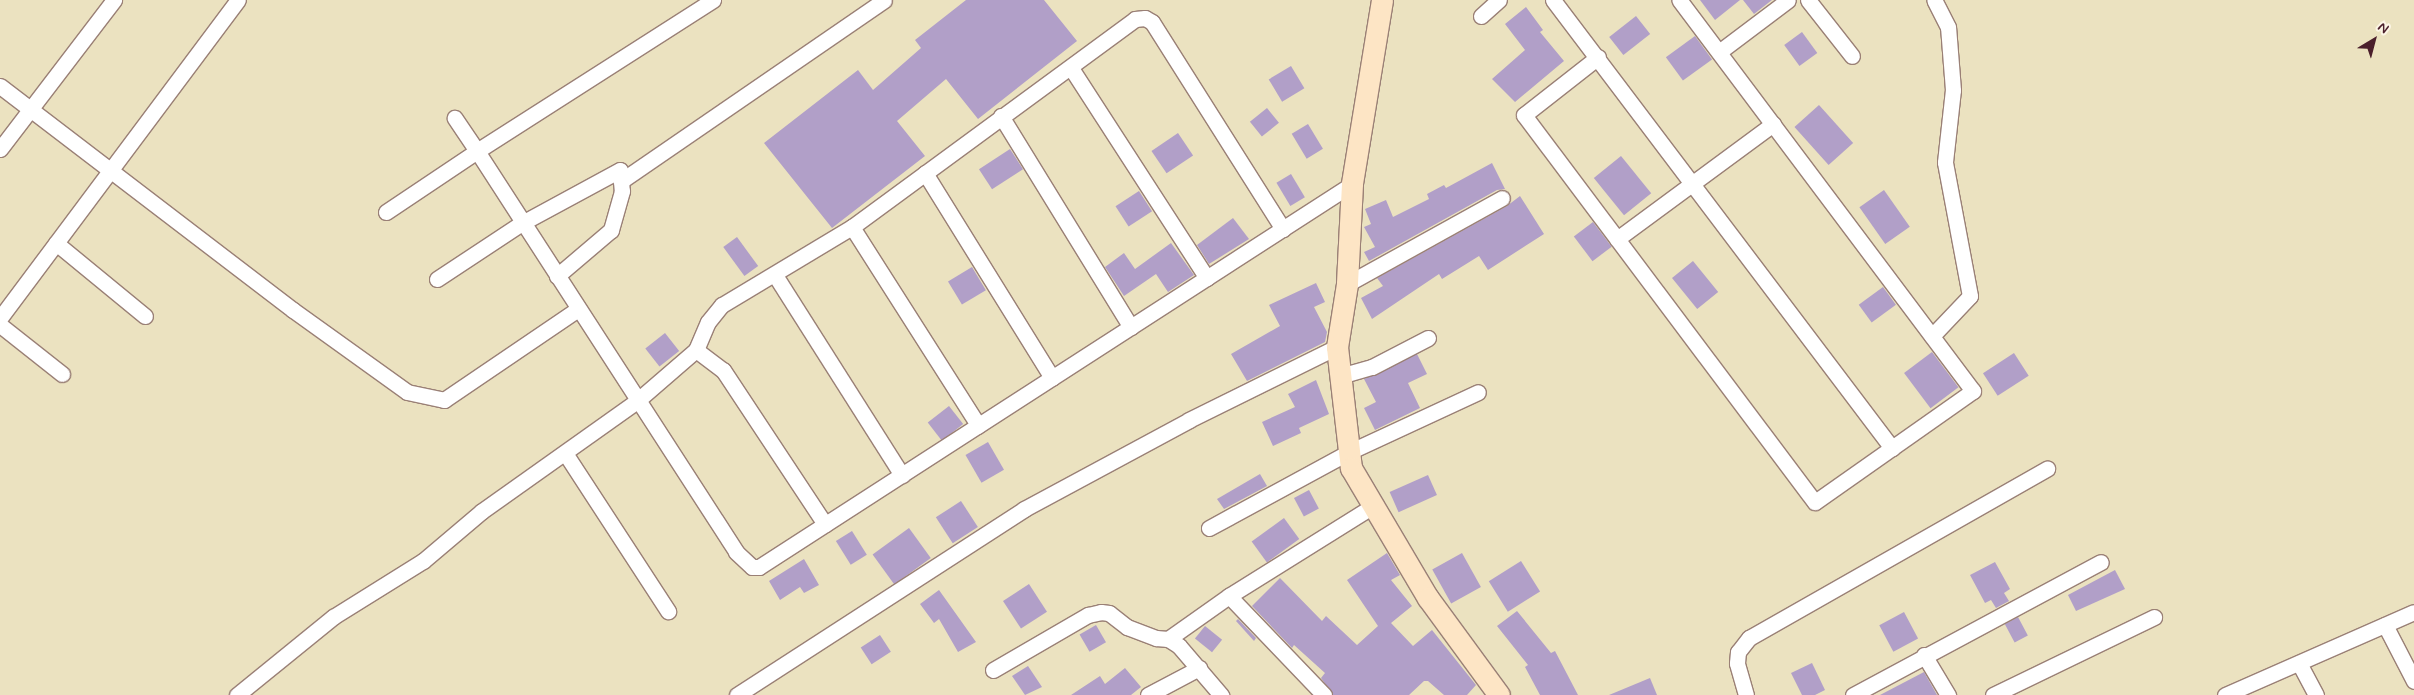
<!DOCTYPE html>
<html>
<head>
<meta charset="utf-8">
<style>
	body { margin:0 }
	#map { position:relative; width:2414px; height:695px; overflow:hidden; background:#ebe2c0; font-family:Mynerve,sans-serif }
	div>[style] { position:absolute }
	.building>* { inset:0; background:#b19fc8; transform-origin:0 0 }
	.roads { filter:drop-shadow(1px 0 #9a8076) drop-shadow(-1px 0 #9a8076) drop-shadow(0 1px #9a8076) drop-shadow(0 -1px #9a8076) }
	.minor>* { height:15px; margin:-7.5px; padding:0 7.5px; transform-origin:7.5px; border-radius:7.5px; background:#fff }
	.secondary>* { height:21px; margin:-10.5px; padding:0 10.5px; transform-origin:10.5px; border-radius:10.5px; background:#fde5c5 }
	span { translate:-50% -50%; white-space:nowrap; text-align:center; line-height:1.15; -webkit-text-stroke:4px #fcf5e5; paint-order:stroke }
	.north { position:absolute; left:2349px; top:15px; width:50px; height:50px; -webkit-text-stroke:4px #fcf5e5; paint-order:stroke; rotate:37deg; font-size:14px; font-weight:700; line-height:20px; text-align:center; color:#4a1f2b }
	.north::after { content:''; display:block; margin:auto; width:18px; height:22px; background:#4a1f2b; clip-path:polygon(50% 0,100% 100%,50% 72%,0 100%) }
</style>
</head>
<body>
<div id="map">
	<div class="building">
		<i style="clip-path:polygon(966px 0,1044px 0,1077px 41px,978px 119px,946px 79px,897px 121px,925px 156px,832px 228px,764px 143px,858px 70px,873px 90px,921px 48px,915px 40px)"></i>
		<i style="clip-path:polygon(1700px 0,1740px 0,1715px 20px)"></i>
		<i style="clip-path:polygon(1743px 0,1772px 0,1754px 14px)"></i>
		<i style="clip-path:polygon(1526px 7px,1543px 30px,1540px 32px,1564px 61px,1515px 102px,1492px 79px,1525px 50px,1505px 24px)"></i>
		<i style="left:1636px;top:16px;width:23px;height:34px;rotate:52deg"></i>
		<i style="left:1802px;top:32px;width:26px;height:22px;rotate:54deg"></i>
		<i style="left:1695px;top:36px;width:29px;height:36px;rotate:54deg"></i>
		<i style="left:1291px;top:66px;width:26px;height:26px;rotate:59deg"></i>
		<i style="left:1819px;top:105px;width:51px;height:33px;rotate:48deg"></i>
		<i style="left:1267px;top:108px;width:19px;height:22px;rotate:51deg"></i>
		<i style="left:1308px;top:124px;width:29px;height:19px;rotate:59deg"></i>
		<i style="left:1178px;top:133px;width:27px;height:32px;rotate:56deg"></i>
		<i style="left:1010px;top:149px;width:24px;height:37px;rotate:57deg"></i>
		<i style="left:1621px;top:156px;width:48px;height:35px;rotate:51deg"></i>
		<i style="clip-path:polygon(1492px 163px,1505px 189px,1497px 190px,1369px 261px,1364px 252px,1375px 247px,1364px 227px,1371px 224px,1365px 209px,1386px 200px,1393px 217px,1429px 199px,1427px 194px,1444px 185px,1446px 188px)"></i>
		<i style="left:1291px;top:174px;width:27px;height:17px;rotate:59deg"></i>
		<i style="left:1884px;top:190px;width:45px;height:30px;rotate:55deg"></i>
		<i style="left:1139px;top:191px;width:24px;height:28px;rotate:57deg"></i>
		<i style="clip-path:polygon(1520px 196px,1544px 234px,1488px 270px,1479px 256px,1442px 279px,1439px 274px,1372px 319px,1361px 298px,1383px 286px,1377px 278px,1507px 206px)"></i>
		<i style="clip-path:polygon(1233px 218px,1249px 239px,1209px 264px,1197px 245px)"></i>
		<i style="left:1593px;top:222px;width:31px;height:24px;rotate:53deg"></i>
		<i style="left:737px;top:237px;width:36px;height:17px;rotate:54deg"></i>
		<i style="clip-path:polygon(1171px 243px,1194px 275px,1168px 292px,1156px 274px,1124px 296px,1105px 267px,1124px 253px,1135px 269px)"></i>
		<i style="left:1693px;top:261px;width:40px;height:27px;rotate:51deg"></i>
		<i style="left:972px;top:267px;width:27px;height:28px;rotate:59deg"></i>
		<i style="clip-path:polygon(1316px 283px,1325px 302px,1314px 307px,1327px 332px,1325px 342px,1247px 381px,1231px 354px,1280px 326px,1269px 305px)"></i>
		<i style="left:1883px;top:287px;width:22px;height:30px;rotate:54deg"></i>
		<i style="left:665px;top:333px;width:23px;height:25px;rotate:52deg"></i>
		<i style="left:1932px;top:352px;width:44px;height:35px;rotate:53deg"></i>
		<i style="left:2014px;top:353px;width:27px;height:37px;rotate:57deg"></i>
		<i style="clip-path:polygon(1417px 354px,1427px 374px,1408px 383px,1420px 408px,1375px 430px,1364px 408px,1376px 402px,1364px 379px)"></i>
		<i style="clip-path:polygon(1316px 380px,1329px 414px,1299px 428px,1301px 433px,1273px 446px,1262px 422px,1295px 407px,1288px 394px)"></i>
		<i style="left:949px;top:406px;width:23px;height:27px;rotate:52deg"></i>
		<i style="left:988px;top:442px;width:32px;height:26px;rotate:60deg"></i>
		<i style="clip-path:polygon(1260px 474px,1267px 486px,1224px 509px,1217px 499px)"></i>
		<i style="left:1428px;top:475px;width:22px;height:42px;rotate:66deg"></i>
		<i style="left:1309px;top:490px;width:21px;height:17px;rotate:62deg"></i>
		<i style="left:961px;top:501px;width:31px;height:30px;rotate:57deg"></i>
		<i style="left:1284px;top:518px;width:26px;height:40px;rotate:54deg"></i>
		<i style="left:909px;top:528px;width:37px;height:45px;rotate:54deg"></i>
		<i style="left:852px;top:531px;width:28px;height:19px;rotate:58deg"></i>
		<i style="clip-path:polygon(1387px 553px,1400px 575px,1391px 580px,1412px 606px,1391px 623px,1413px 646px,1432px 630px,1476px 685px,1467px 695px,1444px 695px,1428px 681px,1424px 681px,1409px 695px,1333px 695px,1321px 678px,1325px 673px,1294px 645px,1292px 648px,1252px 606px,1280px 578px,1322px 621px,1326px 616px,1357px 645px,1378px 626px,1347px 580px)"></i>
		<i style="left:1462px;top:553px;width:39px;height:34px;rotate:61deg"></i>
		<i style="clip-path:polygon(804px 559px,819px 585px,804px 593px,800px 587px,780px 600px,769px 581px)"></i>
		<i style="left:1521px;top:561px;width:36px;height:38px;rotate:58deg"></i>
		<i style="clip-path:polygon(1995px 562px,2010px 589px,2004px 593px,2009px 601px,1996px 608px,1991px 600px,1985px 603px,1970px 575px)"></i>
		<i style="clip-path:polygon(2115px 570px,2125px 589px,2076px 611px,2068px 595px)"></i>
		<i style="left:1029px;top:584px;width:33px;height:31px;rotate:57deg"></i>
		<i style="clip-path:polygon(939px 590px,976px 642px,958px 652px,939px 619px,934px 623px,920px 604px)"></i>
		<i style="clip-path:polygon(1517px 611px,1551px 653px,1555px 651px,1578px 695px,1540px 695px,1525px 667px,1528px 665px,1497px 626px)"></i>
		<i style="left:1904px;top:612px;width:30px;height:28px;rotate:62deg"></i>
		<i style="left:2018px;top:617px;width:21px;height:15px;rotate:62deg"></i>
		<i style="clip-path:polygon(1238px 619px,1256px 638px,1254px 641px,1236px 621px)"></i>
		<i style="left:1096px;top:625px;width:20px;height:19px;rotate:60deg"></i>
		<i style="left:1205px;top:626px;width:22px;height:16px;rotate:39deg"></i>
		<i style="left:880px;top:635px;width:20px;height:23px;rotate:57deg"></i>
		<i style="clip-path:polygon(1812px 663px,1825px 690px,1815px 695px,1802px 695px,1791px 673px)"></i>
		<i style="clip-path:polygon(1028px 666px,1042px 687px,1025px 695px,1012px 676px)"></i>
		<i style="clip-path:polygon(1125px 668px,1141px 687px,1131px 695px,1071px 695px,1100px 676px,1105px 684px)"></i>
		<i style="clip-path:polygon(1924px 672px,1937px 695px,1880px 695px)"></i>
		<i style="clip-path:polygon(1650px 678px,1657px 695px,1609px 695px)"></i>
	</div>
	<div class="roads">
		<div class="minor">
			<i style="left:713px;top:0;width:280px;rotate:147.4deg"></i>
			<i style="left:477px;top:151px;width:477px;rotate:57.1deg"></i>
			<i style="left:736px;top:552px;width:22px;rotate:43deg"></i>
			<i style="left:752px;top:567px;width:7px"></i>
			<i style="left:759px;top:567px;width:706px;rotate:-32.86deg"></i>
			<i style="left:1553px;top:0;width:562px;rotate:52.89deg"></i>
			<i style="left:1808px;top:0;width:71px;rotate:51.8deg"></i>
			<i style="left:1481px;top:16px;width:24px;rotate:-42deg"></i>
			<i style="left:1719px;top:52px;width:86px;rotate:-37deg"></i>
			<i style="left:1598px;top:57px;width:94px;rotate:141.9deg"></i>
			<i style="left:1524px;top:115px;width:484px;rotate:53.1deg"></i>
			<i style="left:1815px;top:502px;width:193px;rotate:-35.1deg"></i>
			<i style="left:1973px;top:391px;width:489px;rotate:-126.9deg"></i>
			<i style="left:1071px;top:68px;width:250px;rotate:57.1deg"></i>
			<i style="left:0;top:86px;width:369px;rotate:37.4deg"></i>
			<i style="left:293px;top:310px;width:140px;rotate:35.7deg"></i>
			<i style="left:407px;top:392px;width:38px;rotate:12deg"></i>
			<i style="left:444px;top:400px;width:162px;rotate:-34.2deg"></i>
			<i style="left:1001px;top:116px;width:248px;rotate:58.4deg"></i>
			<i style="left:0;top:149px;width:188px;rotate:-52.6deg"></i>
			<i style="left:925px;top:173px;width:241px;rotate:58.2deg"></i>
			<i style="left:621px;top:181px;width:319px;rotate:-34.5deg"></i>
			<i style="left:386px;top:212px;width:110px;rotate:-33.8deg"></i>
			<i style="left:477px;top:151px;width:40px;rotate:-124deg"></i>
			<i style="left:852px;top:227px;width:235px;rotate:57.5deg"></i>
			<i style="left:1617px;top:239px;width:194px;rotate:-36.4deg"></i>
			<i style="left:56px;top:243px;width:115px;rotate:39.4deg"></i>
			<i style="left:775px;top:275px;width:237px;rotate:57.6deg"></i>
			<i style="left:437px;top:279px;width:102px;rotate:-33.4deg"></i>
			<i style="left:522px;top:223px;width:111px;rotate:-28.4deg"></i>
			<i style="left:620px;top:170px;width:21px;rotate:85deg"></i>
			<i style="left:622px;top:191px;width:41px;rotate:105.8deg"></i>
			<i style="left:611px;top:230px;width:71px;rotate:139.6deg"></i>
			<i style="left:1347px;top:284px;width:177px;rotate:-29deg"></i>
			<i style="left:0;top:318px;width:397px;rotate:-53.2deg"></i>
			<i style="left:0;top:325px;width:79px;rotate:38.3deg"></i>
			<i style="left:1932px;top:336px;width:55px;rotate:-46.5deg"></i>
			<i style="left:1970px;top:296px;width:136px;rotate:-100.6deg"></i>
			<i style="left:1945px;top:162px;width:72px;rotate:-83.7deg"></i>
			<i style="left:1953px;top:90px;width:63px;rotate:-94.5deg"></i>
			<i style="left:1948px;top:27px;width:30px;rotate:-117deg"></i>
			<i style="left:696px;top:350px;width:34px;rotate:37deg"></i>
			<i style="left:723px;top:370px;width:185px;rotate:56.5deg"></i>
			<i style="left:1340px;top:376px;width:33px;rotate:-16deg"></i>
			<i style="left:1372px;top:367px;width:63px;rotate:-27.4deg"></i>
			<i style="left:565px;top:453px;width:189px;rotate:56.9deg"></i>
			<i style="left:1209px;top:528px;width:159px;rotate:-28.5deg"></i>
			<i style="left:1349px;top:452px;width:142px;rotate:-24.9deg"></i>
			<i style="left:2385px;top:625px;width:63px;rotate:62.6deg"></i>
			<i style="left:1168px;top:639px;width:75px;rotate:-35.2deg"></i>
			<i style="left:1924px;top:655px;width:47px;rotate:59deg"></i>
			<i style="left:2299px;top:663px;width:36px;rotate:62deg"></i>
			<i style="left:993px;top:670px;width:110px;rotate:-30.1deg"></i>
			<i style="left:1088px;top:615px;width:13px;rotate:-13deg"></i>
			<i style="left:1101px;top:612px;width:8px;rotate:7deg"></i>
			<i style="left:1109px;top:613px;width:23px;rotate:38deg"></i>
			<i style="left:1127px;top:627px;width:31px;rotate:21deg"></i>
			<i style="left:1156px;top:638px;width:12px;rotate:5deg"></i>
			<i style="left:1168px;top:639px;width:13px;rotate:32deg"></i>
			<i style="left:1179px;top:646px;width:65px;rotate:49.4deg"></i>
			<i style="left:237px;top:695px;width:124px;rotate:-39.1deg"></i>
			<i style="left:333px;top:617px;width:106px;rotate:-31.9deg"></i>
			<i style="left:423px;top:561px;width:77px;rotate:-40.3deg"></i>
			<i style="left:482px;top:511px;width:191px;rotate:-35.4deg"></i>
			<i style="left:638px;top:400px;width:77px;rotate:-40.8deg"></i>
			<i style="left:696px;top:350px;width:30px;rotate:-67deg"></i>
			<i style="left:708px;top:322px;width:22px;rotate:-51deg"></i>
			<i style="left:722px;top:305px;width:152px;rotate:-31deg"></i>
			<i style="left:852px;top:227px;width:351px;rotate:-36.3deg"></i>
			<i style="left:1135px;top:19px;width:10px;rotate:-6deg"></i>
			<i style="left:1145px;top:18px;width:8px;rotate:30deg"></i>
			<i style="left:1152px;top:22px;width:245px;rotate:57.7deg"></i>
			<i style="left:737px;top:695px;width:342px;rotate:-32.9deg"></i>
			<i style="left:1024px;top:509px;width:187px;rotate:-28.3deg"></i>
			<i style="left:1189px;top:420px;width:165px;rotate:-26.3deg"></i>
			<i style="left:1148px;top:695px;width:58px;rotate:-27.9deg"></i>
			<i style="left:1324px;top:695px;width:137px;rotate:-133.8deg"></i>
			<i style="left:1229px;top:596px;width:170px;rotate:-32deg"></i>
			<i style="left:1746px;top:695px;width:33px;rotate:-106deg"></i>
			<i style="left:1737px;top:663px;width:11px;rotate:-85deg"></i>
			<i style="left:1738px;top:652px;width:18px;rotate:-52deg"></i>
			<i style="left:1749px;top:638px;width:343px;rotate:-29.6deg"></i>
			<i style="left:1853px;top:695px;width:281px;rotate:-28.2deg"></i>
			<i style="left:1993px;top:695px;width:179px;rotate:-25.8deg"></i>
			<i style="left:2225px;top:695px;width:206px;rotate:-23.7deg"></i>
		</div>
		<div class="secondary">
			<i style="left:1382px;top:0;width:186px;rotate:99.3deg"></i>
			<i style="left:1352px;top:184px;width:100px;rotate:92.9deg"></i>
			<i style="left:1347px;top:284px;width:64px;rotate:99deg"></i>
			<i style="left:1337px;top:347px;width:122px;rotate:83.4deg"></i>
			<i style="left:1351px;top:468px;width:151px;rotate:59.4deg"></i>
			<i style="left:1428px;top:598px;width:120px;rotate:53.8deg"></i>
		</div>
	</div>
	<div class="north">N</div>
</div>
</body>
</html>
